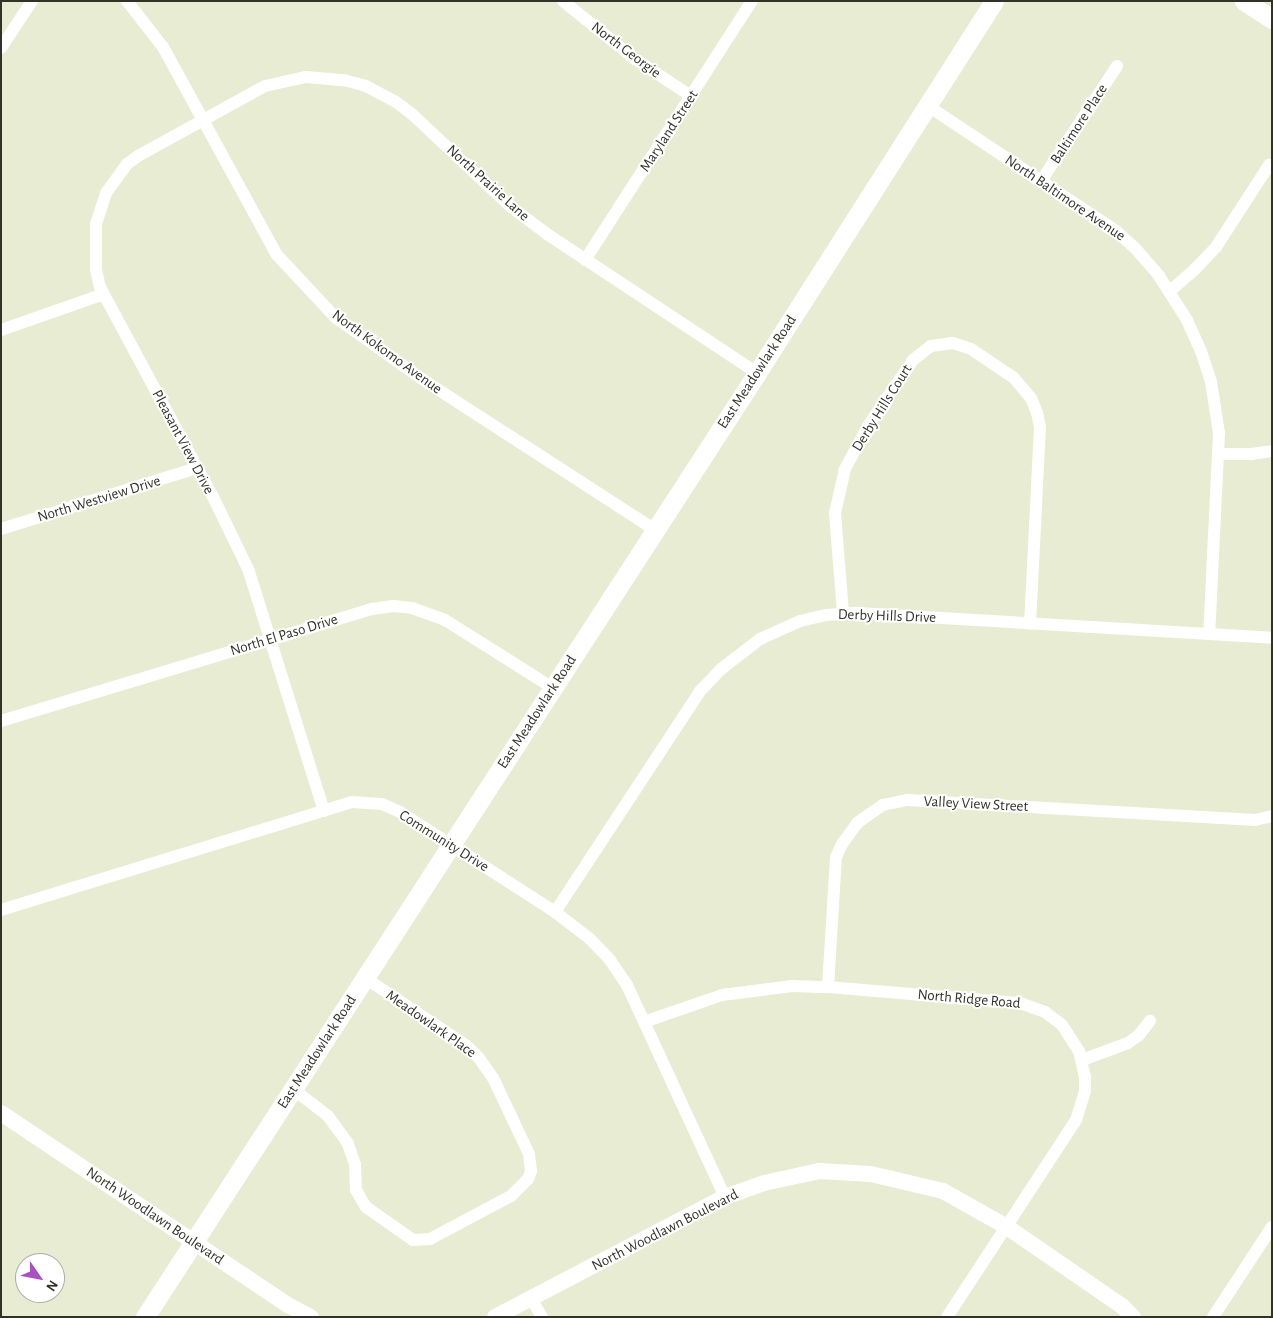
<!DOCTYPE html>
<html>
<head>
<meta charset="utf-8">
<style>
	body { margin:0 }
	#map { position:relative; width:1273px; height:1318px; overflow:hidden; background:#e7ecd2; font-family:"Alegreya Sans",sans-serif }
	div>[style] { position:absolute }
	.minor>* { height:12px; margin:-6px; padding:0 6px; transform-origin:6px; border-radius:6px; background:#fff }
	.tertiary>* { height:16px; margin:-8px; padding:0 8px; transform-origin:8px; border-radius:8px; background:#fff }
	.secondary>* { height:19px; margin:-9.5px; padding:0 9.5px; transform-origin:9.5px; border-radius:9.5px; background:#fff }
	span { translate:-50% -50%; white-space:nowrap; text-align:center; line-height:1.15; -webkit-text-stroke:4px #fff; paint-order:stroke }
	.street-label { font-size:15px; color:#313329 }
	.frame { position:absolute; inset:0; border:2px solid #313329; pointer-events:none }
	.north { position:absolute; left:15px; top:1253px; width:50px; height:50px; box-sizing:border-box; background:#fff; border:1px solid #adada9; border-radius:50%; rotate:123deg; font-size:14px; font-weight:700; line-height:20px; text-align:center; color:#313329 }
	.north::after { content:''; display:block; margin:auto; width:18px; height:22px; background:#a752c0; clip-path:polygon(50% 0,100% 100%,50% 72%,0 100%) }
</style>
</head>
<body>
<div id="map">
	<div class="minor">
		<i style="left:127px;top:1px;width:58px;rotate:52deg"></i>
		<i style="left:163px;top:47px;width:237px;rotate:61.3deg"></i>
		<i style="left:277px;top:255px;width:85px;rotate:46.9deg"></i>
		<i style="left:335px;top:317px;width:114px;rotate:35.4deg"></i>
		<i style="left:428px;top:383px;width:270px;rotate:32.9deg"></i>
		<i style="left:563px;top:1px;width:92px;rotate:38.9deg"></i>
		<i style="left:635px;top:59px;width:67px;rotate:33.5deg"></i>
		<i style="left:1px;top:48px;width:56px;rotate:-56.6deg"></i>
		<i style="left:928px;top:106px;width:226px;rotate:33.6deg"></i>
		<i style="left:1116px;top:231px;width:25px;rotate:42deg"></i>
		<i style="left:1135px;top:248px;width:37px;rotate:49deg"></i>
		<i style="left:1159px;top:276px;width:52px;rotate:57.5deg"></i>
		<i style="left:1187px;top:320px;width:34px;rotate:66deg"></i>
		<i style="left:1201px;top:351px;width:33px;rotate:72deg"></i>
		<i style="left:1211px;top:382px;width:52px;rotate:81.1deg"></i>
		<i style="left:1219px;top:433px;width:201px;rotate:92.8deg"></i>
		<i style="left:1041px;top:181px;width:138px;rotate:-56.5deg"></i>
		<i style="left:585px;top:260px;width:308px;rotate:-57.2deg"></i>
		<i style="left:1170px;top:291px;width:33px;rotate:-41deg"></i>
		<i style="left:1195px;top:269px;width:30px;rotate:-46deg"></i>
		<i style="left:1216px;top:247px;width:98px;rotate:-57.1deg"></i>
		<i style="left:1px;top:330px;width:109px;rotate:-19.3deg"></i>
		<i style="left:1220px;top:454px;width:31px"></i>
		<i style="left:1251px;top:454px;width:21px;rotate:-8deg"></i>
		<i style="left:1px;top:529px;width:205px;rotate:-17.3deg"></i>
		<i style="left:843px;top:613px;width:100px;rotate:-94.6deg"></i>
		<i style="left:835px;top:513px;width:45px;rotate:-77.2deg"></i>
		<i style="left:845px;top:469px;width:49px;rotate:-61.9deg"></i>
		<i style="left:868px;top:426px;width:80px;rotate:-55.7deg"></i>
		<i style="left:913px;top:360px;width:23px;rotate:-38deg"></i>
		<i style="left:931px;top:346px;width:22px;rotate:-8deg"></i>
		<i style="left:953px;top:343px;width:19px;rotate:18deg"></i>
		<i style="left:971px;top:349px;width:52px;rotate:34deg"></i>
		<i style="left:1014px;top:378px;width:26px;rotate:50deg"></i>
		<i style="left:1031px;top:398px;width:16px;rotate:68deg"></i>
		<i style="left:1037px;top:413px;width:14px;rotate:78deg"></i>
		<i style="left:1040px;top:427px;width:197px;rotate:92.9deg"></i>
		<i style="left:1px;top:721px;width:388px;rotate:-16.8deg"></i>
		<i style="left:372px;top:609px;width:22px;rotate:-8deg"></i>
		<i style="left:394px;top:606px;width:18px;rotate:6deg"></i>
		<i style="left:412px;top:608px;width:35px;rotate:20deg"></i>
		<i style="left:445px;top:620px;width:128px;rotate:32.2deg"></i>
		<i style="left:324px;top:811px;width:251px;rotate:-107.4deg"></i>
		<i style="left:249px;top:571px;width:82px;rotate:-115.9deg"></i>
		<i style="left:213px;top:497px;width:238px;rotate:-118.3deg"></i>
		<i style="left:100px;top:287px;width:18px;rotate:-103deg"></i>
		<i style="left:96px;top:269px;width:45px;rotate:-90deg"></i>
		<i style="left:96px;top:224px;width:33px;rotate:-72deg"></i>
		<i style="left:106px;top:193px;width:36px;rotate:-54deg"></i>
		<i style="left:127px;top:164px;width:14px;rotate:-36deg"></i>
		<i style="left:138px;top:156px;width:145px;rotate:-28.9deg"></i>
		<i style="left:265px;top:86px;width:42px;rotate:-12.4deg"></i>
		<i style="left:306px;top:77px;width:38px;rotate:5deg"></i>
		<i style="left:344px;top:80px;width:23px;rotate:15deg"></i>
		<i style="left:366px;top:86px;width:34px;rotate:28deg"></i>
		<i style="left:396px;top:102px;width:21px;rotate:37deg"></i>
		<i style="left:413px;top:115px;width:133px;rotate:43.2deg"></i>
		<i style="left:510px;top:206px;width:46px;rotate:37.1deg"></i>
		<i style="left:547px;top:234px;width:252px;rotate:33.5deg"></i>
		<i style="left:1px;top:910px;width:367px;rotate:-17.1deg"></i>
		<i style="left:352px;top:802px;width:30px;rotate:4deg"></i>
		<i style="left:382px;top:804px;width:20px;rotate:24deg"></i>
		<i style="left:400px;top:812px;width:184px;rotate:32.8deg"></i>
		<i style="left:555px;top:912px;width:44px;rotate:37.6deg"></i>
		<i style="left:590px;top:939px;width:29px;rotate:46deg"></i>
		<i style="left:610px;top:960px;width:30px;rotate:56deg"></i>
		<i style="left:627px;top:985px;width:234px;rotate:65.2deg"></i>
		<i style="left:555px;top:912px;width:264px;rotate:-56.7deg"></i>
		<i style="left:700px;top:691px;width:29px;rotate:-46deg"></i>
		<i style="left:720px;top:670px;width:51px;rotate:-37.8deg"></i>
		<i style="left:760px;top:639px;width:44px;rotate:-24.2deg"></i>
		<i style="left:800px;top:621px;width:27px;rotate:-13deg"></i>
		<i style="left:826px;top:615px;width:31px;rotate:-4deg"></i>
		<i style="left:857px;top:613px;width:416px;rotate:3.4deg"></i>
		<i style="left:828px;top:987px;width:130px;rotate:-86.5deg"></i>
		<i style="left:836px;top:857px;width:14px;rotate:-65deg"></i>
		<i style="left:842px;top:844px;width:26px;rotate:-54deg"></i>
		<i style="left:857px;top:823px;width:32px;rotate:-35deg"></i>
		<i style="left:883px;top:805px;width:25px;rotate:-12deg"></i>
		<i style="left:907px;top:800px;width:349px;rotate:3.3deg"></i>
		<i style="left:1255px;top:820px;width:17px;rotate:-13deg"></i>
		<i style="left:644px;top:1022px;width:83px;rotate:-19.1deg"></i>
		<i style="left:722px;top:995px;width:71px;rotate:-7.3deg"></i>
		<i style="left:792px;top:986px;width:36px;rotate:2deg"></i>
		<i style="left:828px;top:987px;width:193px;rotate:4.8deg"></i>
		<i style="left:1020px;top:1003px;width:27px;rotate:20deg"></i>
		<i style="left:1045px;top:1012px;width:21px;rotate:37deg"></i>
		<i style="left:1062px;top:1025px;width:31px;rotate:57deg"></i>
		<i style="left:1079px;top:1051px;width:26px;rotate:77deg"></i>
		<i style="left:1085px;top:1076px;width:15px;rotate:90deg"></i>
		<i style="left:1085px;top:1091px;width:30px;rotate:107deg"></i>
		<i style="left:1076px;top:1120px;width:235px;rotate:123.2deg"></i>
		<i style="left:1082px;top:1060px;width:49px;rotate:-20.3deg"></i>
		<i style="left:1128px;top:1043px;width:14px;rotate:-36deg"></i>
		<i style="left:1139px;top:1035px;width:18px;rotate:-52deg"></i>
		<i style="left:293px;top:1089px;width:44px;rotate:37.6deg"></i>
		<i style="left:328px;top:1116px;width:34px;rotate:54deg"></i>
		<i style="left:348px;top:1144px;width:21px;rotate:71deg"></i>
		<i style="left:355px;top:1164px;width:26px;rotate:88deg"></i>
		<i style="left:356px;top:1190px;width:20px;rotate:60deg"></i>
		<i style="left:366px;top:1207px;width:57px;rotate:35.1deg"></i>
		<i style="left:413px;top:1240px;width:17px;rotate:-3deg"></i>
		<i style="left:430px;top:1239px;width:92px;rotate:-28deg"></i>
		<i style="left:511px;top:1196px;width:24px;rotate:-45deg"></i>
		<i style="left:528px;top:1179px;width:9px;rotate:-69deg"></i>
		<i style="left:531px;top:1171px;width:17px;rotate:-97deg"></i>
		<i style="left:529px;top:1154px;width:84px;rotate:-115.3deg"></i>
		<i style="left:493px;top:1078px;width:24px;rotate:-125deg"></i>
		<i style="left:479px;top:1058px;width:17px;rotate:-135deg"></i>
		<i style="left:467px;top:1046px;width:123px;rotate:-146.3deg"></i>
		<i style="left:530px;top:1297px;width:23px;rotate:59deg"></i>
		<i style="left:1213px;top:1317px;width:108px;rotate:-56.8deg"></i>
	</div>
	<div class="tertiary">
		<i style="left:1px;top:1113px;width:345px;rotate:33.8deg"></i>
		<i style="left:288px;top:1305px;width:26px;rotate:28deg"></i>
		<i style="left:495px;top:1317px;width:259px;rotate:-27.6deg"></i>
		<i style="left:725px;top:1197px;width:41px;rotate:-19.7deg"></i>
		<i style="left:764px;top:1183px;width:56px;rotate:-12.3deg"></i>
		<i style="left:819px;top:1171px;width:52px;rotate:3.3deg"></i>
		<i style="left:871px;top:1174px;width:74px;rotate:13.3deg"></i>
		<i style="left:943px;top:1191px;width:73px;rotate:29.4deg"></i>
		<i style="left:1007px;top:1227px;width:140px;rotate:34.5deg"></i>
		<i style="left:1122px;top:1306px;width:16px;rotate:45deg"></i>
	</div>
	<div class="secondary">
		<i style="left:1244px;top:1px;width:33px;rotate:33deg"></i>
		<i style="left:145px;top:1317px;width:1125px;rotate:-57.04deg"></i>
		<i style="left:757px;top:373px;width:441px;rotate:-57.5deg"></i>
	</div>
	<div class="street-label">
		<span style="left:626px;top:50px;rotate:37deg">North Georgie</span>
		<span style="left:1079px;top:124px;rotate:-57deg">Baltimore Place</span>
		<span style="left:669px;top:131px;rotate:-57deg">Maryland Street</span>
		<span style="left:488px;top:183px;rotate:42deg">North Prairie Lane</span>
		<span style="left:1065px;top:198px;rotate:34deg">North Baltimore Avenue</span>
		<span style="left:387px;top:352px;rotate:36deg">North Kokomo Avenue</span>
		<span style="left:757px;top:372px;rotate:-57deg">East Meadowlark Road</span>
		<span style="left:882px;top:408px;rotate:-58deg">Derby Hills Court</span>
		<span style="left:183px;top:442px;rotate:62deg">Pleasant View Drive</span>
		<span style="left:99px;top:499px;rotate:-17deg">North Westview Drive</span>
		<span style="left:887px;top:616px;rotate:2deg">Derby Hills Drive</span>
		<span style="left:284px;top:635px;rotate:-17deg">North El Paso Drive</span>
		<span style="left:537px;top:712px;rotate:-57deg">East Meadowlark Road</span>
		<span style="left:976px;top:804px;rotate:3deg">Valley View Street</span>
		<span style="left:444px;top:841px;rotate:32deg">Community Drive</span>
		<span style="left:969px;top:999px;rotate:5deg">North Ridge Road</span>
		<span style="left:431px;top:1024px;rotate:35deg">Meadowlark Place</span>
		<span style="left:317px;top:1052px;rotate:-57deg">East Meadowlark Road</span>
		<span style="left:155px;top:1216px;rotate:34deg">North Woodlawn Boulevard</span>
		<span style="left:665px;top:1230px;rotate:-27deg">North Woodlawn Boulevard</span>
	</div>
	<div class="frame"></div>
	<div class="north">N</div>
</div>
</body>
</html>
